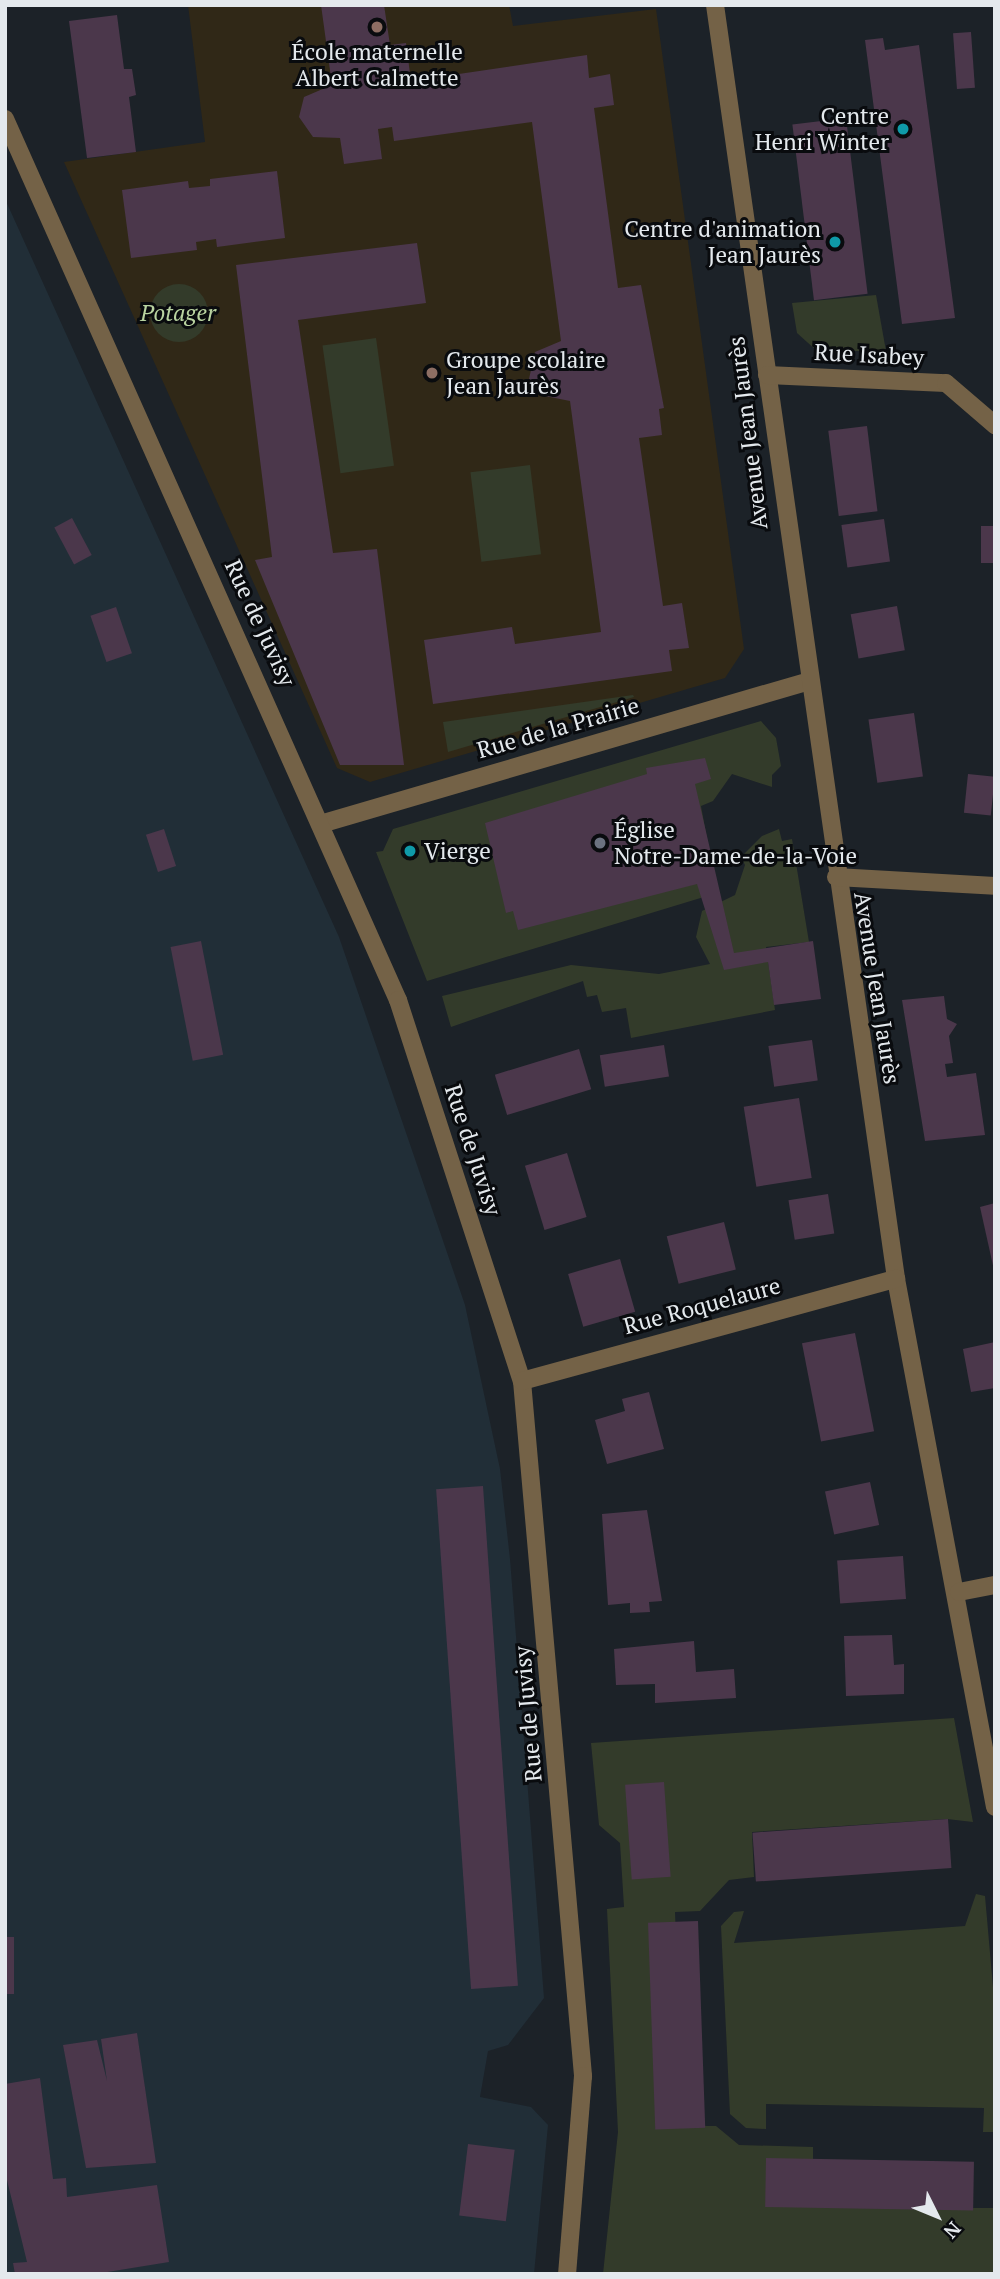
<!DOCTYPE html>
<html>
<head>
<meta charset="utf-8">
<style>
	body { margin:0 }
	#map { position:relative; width:1000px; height:2279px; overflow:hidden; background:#1c2228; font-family:"PT Serif",serif }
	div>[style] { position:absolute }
	.built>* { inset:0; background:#212e37 }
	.education>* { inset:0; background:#302817 }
	.green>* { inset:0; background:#333b2a; transform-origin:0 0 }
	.round { border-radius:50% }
	.building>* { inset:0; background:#4b374b; transform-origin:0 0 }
	.pedestrian>* { height:18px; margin:-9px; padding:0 9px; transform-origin:9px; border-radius:9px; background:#746247 }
	.minor>* { height:18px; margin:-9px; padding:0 9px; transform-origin:9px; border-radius:9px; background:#746247 }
	.dots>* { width:19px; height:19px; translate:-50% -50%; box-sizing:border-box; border:4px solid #090b0e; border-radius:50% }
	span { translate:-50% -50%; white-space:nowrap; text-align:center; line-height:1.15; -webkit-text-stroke:6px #090b0e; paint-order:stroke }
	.poi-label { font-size:23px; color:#e4e9ed }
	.right { translate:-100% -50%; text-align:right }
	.left { translate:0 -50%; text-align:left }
	.park-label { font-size:23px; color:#b9d3a0; font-style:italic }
	.street-label { font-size:23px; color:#e4e9ed }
	.frame { position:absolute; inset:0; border:7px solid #e4e9ed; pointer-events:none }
	.north { position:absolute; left:902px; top:2181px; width:70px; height:70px; -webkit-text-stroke:5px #090b0e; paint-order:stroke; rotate:133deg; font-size:19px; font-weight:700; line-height:28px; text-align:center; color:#e4e9ed }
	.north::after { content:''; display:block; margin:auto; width:24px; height:32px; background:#e4e9ed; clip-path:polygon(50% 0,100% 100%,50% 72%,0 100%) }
</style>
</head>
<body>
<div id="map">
	<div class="built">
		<i style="clip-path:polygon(5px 199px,339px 937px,465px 1305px,500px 1469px,510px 1559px,544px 1998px,508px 2045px,488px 2051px,480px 2097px,531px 2107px,548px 2125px,534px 2274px,5px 2274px)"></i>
	</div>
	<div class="education">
		<i style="clip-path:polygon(188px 5px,509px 5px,513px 26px,656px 9px,744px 649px,725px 678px,370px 782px,337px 768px,64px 162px,205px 142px)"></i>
	</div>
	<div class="green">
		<i class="round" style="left:150px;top:284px;width:58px;height:58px"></i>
		<i style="clip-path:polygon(876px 295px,886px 351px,817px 351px,797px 333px,792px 303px)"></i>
		<i style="left:376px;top:338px;width:129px;height:54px;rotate:82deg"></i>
		<i style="left:530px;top:465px;width:90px;height:60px;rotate:83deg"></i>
		<i style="clip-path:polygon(633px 695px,634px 697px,448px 752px,443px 722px)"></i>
		<i style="clip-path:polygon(761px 721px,776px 738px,781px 766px,772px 775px,772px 787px,732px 774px,713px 801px,701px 806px,717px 893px,427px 981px,376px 852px,383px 851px,393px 829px)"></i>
		<i style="clip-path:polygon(779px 829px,782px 841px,792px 839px,809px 942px,766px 947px,775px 1010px,631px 1038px,626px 1008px,602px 1012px,597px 995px,587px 997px,583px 981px,451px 1027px,442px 996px,571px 965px,659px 974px,710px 964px,696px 937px,702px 911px,735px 895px,745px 865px,741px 857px,762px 836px)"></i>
		<i style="clip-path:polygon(954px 1718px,973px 1822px,947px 1819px,752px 1832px,754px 1877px,729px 1880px,700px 1911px,675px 1912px,683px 2126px,716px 2126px,739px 2145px,813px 2147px,813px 2166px,969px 2208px,995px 2208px,995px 2274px,603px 2274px,618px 2132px,607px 1909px,624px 1907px,620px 1843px,599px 1825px,591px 1743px)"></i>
		<i style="clip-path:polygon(976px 1894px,985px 1896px,995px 2010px,995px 2132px,983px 2132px,984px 2108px,766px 2104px,766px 2129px,746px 2128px,730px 2114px,721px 1926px,734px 1912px,744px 1911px,734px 1943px,965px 1926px)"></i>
	</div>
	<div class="building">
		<i style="clip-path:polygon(321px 5px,384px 5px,390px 45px,406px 43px,411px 81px,587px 55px,589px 78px,610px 74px,614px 105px,594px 108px,618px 288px,641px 285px,664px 408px,659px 409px,662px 435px,639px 438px,663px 606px,682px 603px,689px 648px,669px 650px,672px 671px,433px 704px,424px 640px,512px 627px,515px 644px,601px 632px,570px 401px,540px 395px,529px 379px,535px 352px,561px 341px,532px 122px,394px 141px,392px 127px,378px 129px,382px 159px,344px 164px,340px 138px,313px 137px,299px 117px,304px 97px,332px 85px)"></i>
		<i style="clip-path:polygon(117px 15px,124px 69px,132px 69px,136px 95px,129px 97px,136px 152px,87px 158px,69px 21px)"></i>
		<i style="left:971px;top:32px;width:56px;height:18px;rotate:86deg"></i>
		<i style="clip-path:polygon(883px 38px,885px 50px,919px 45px,955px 318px,902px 324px,865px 40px)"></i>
		<i style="left:846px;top:118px;width:177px;height:54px;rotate:83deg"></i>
		<i style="clip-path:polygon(277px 171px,285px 238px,217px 247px,216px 239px,196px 242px,197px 250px,131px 258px,122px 190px,188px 181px,189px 188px,210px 186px,210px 179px)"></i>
		<i style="clip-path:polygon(417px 243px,426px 303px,298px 320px,333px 553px,377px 549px,404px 765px,340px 765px,255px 560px,272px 557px,236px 265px)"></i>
		<i style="left:867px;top:426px;width:86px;height:39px;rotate:83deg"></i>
		<i style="left:72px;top:518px;width:42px;height:20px;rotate:62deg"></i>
		<i style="left:884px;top:519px;width:43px;height:43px;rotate:82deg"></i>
		<i style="left:981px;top:526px;width:14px;height:37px"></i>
		<i style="left:897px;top:606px;width:45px;height:47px;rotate:80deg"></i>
		<i style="left:116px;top:607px;width:49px;height:27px;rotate:71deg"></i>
		<i style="left:914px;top:713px;width:64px;height:46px;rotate:82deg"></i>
		<i style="clip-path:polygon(705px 758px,711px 779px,695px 784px,734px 953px,813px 941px,821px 999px,774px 1005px,768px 962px,724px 970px,697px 884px,518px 930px,513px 911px,506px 913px,485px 823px,647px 774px,646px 768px)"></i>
		<i style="left:968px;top:774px;width:27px;height:39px;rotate:6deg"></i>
		<i style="left:164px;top:829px;width:39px;height:19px;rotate:72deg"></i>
		<i style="left:201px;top:941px;width:116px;height:31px;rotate:79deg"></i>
		<i style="clip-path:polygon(944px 996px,947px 1019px,957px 1024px,949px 1036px,953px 1063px,945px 1064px,947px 1077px,976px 1073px,985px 1135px,925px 1141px,902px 1000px)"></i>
		<i style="left:812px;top:1040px;width:41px;height:44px;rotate:82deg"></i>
		<i style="left:664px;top:1045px;width:32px;height:65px;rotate:81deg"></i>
		<i style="left:579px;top:1049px;width:42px;height:88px;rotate:73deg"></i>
		<i style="left:799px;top:1098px;width:81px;height:56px;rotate:81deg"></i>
		<i style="left:567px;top:1153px;width:67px;height:44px;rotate:73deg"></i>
		<i style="left:828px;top:1194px;width:40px;height:40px;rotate:81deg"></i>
		<i style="clip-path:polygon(995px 1203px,995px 1269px,994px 1270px,980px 1207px)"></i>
		<i style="left:724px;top:1222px;width:49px;height:59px;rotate:76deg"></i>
		<i style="left:620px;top:1259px;width:55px;height:54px;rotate:74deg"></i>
		<i style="left:855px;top:1333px;width:100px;height:54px;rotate:79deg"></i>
		<i style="clip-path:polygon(995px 1342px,995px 1388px,971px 1392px,963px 1349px)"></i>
		<i style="clip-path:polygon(649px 1392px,664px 1449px,607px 1464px,595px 1420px,625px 1411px,622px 1399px)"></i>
		<i style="left:870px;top:1482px;width:44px;height:46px;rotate:78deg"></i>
		<i style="left:483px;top:1486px;width:501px;height:47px;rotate:86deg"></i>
		<i style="clip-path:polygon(647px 1510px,662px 1601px,649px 1602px,650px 1612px,630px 1613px,630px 1603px,608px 1605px,602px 1514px)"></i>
		<i style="left:903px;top:1556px;width:43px;height:66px;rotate:86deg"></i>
		<i style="clip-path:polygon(892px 1635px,894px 1665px,904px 1664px,904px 1694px,846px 1696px,844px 1636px)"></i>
		<i style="clip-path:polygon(694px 1641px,696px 1672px,734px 1669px,736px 1698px,655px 1703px,655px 1684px,616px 1685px,614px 1649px)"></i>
		<i style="left:664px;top:1782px;width:95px;height:39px;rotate:86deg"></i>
		<i style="left:948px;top:1819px;width:49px;height:196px;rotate:86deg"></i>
		<i style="left:698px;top:1921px;width:207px;height:50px;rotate:88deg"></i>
		<i style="left:5px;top:1937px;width:9px;height:57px"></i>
		<i style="clip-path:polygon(137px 2033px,156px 2163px,86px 2168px,63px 2045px,97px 2040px,107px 2081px,101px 2039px)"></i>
		<i style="clip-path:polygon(40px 2078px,53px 2179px,66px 2178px,67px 2197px,157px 2185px,169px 2262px,95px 2274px,15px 2274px,13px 2263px,27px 2262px,5px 2172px,5px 2084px)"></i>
		<i style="left:468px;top:2144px;width:47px;height:72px;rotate:7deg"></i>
		<i style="left:766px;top:2158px;width:208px;height:49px;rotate:1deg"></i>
	</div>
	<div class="pedestrian">
		<i style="left:324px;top:823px;width:502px;rotate:-16.31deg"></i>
	</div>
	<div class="minor">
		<i style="left:715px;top:5px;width:1287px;rotate:81.91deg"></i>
		<i style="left:896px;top:1279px;width:537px;rotate:79.38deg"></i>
		<i style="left:5px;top:119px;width:965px;rotate:65.96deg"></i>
		<i style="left:398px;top:1000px;width:401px;rotate:72deg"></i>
		<i style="left:522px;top:1381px;width:698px;rotate:84.98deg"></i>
		<i style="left:583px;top:2076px;width:199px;rotate:94.6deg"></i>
		<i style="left:767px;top:375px;width:179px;rotate:2.6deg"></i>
		<i style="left:946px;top:383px;width:65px;rotate:40.6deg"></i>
		<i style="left:836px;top:877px;width:159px;rotate:3.2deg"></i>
		<i style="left:522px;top:1381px;width:388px;rotate:-15.3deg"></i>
		<i style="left:959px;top:1592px;width:37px;rotate:-11deg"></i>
	</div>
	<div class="dots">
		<i style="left:377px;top:27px;background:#8d6e63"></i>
		<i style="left:903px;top:129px;background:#0f9aa8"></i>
		<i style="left:835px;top:242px;background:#0f9aa8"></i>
		<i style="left:432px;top:373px;background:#8d6e63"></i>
		<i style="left:600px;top:843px;background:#6b7280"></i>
		<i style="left:410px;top:851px;background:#0f9aa8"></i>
	</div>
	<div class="poi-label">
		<span style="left:377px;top:65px">École maternelle<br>Albert Calmette</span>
		<span class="right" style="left:889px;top:129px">Centre<br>Henri Winter</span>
		<span class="right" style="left:821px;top:242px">Centre d'animation<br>Jean Jaurès</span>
		<span class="left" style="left:446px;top:373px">Groupe scolaire<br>Jean Jaurès</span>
		<span class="left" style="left:614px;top:843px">Église<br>Notre-Dame-de-la-Voie</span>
		<span class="left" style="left:424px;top:851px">Vierge</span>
	</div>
	<div class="park-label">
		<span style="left:178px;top:313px">Potager</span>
	</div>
	<div class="street-label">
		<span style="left:869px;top:355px;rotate:3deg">Rue Isabey</span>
		<span style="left:748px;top:433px;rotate:-97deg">Avenue Jean Jaurès</span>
		<span style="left:260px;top:623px;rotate:65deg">Rue de Juvisy</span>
		<span style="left:558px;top:728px;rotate:-16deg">Rue de la Prairie</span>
		<span style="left:877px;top:988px;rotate:81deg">Avenue Jean Jaurès</span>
		<span style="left:473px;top:1150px;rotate:72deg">Rue de Juvisy</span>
		<span style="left:702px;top:1306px;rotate:-15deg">Rue Roquelaure</span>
		<span style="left:528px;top:1714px;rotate:-95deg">Rue de Juvisy</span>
	</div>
	<div class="frame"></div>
	<div class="north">N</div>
</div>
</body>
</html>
